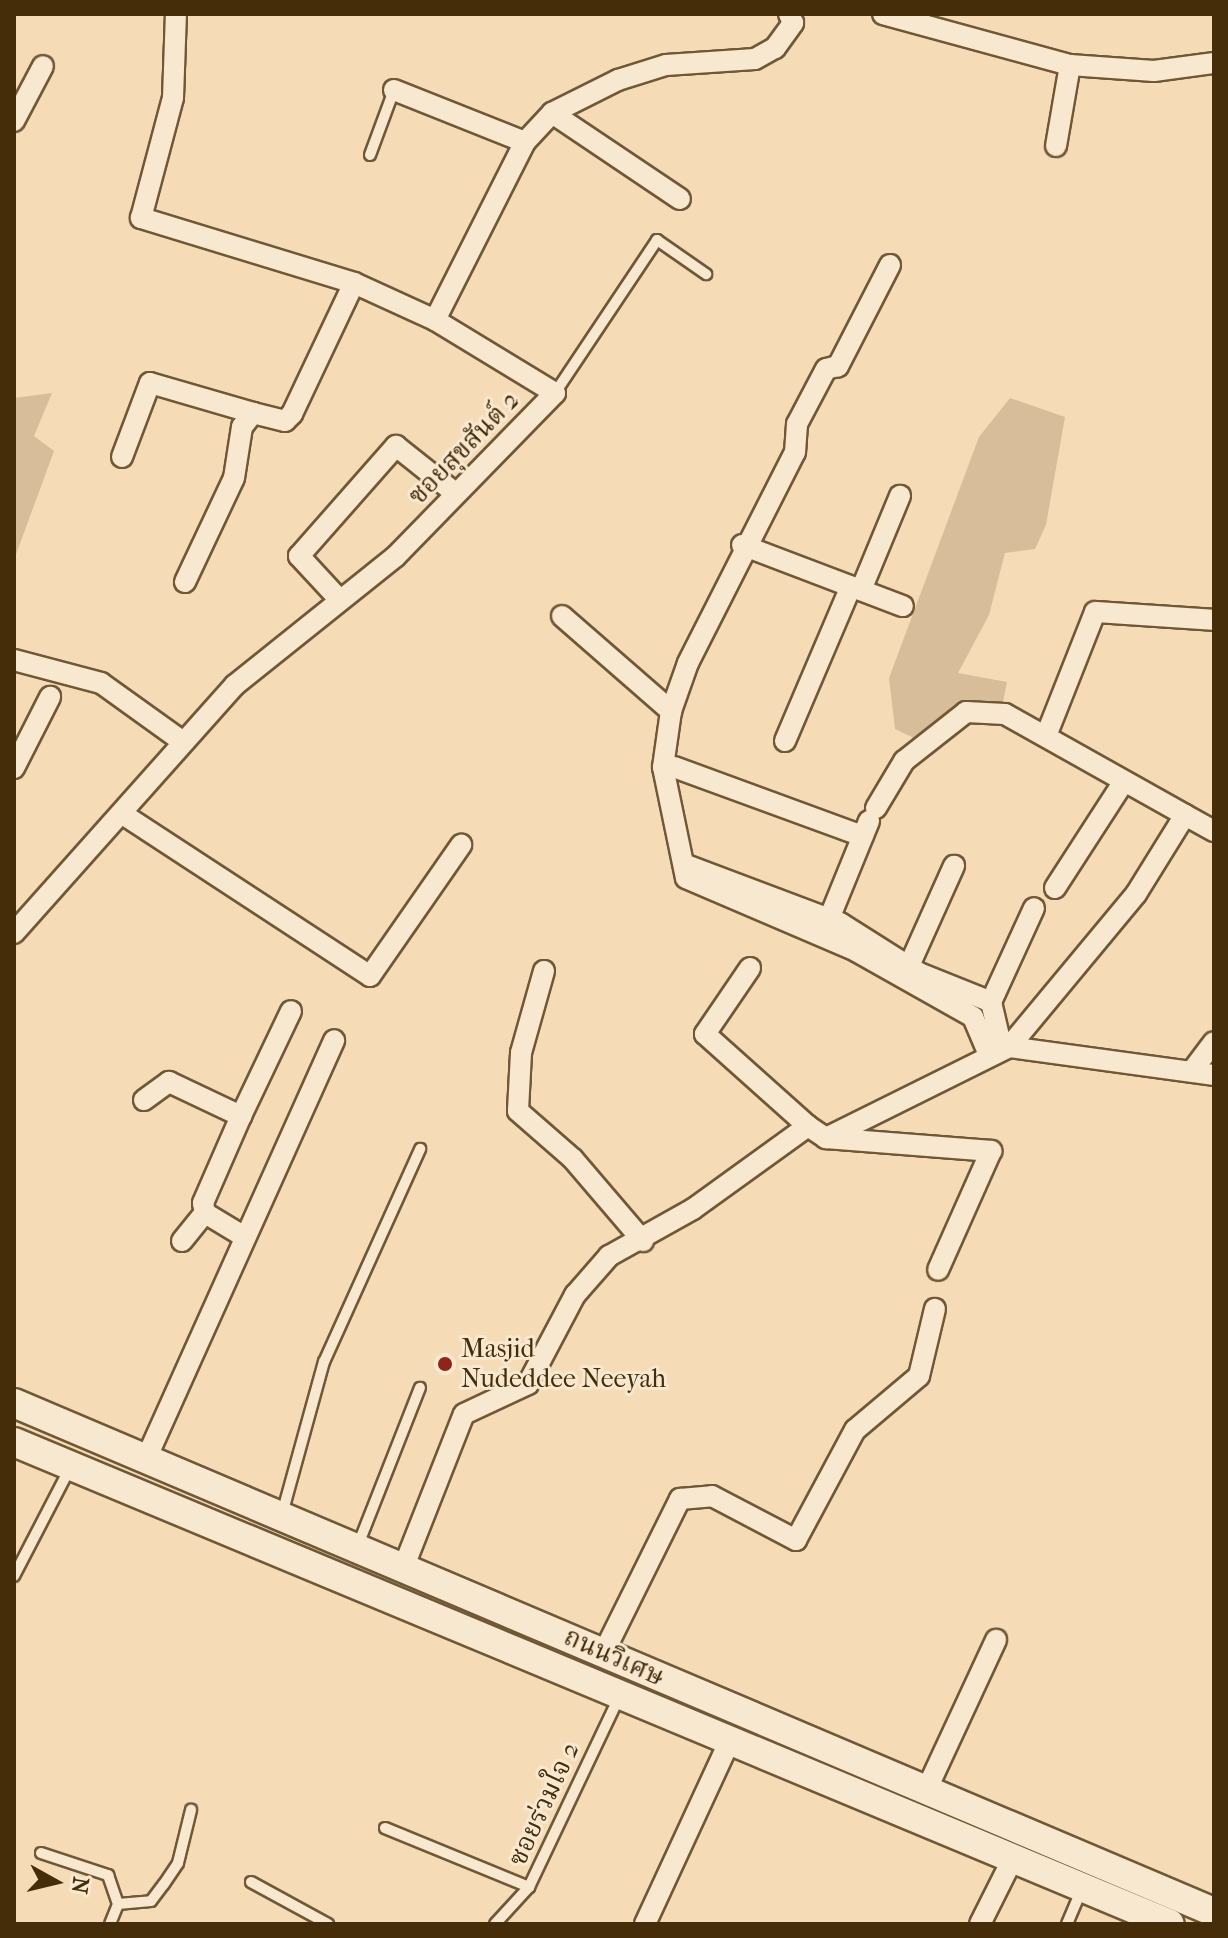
<!DOCTYPE html>
<html>
<head>
<meta charset="utf-8">
<style>
	body { margin:0 }
	#map { position:relative; width:1228px; height:1938px; overflow:hidden; background:#f6dbb7; font-family:"IM FELL French Canon","Noto Serif Thai",serif }
	div>[style] { position:absolute }
	.green>* { inset:0; background:#d8bd9a }
	.roads { filter:drop-shadow(2px 0 #715835) drop-shadow(-2px 0 #715835) drop-shadow(0 2px #715835) drop-shadow(0 -2px #715835) }
	.lane>* { height:10px; margin:-5px; padding:0 5px; transform-origin:5px; border-radius:5px; background:#f9e8d0 }
	.street>* { height:20px; margin:-10px; padding:0 10px; transform-origin:10px; border-radius:10px; background:#f9e8d0 }
	.secondary>* { height:28px; margin:-14px; padding:0 14px; transform-origin:14px; border-radius:14px; background:#f9e8d0 }
	.dots>* { width:22px; height:22px; translate:-50% -50%; box-sizing:border-box; border:4px solid #f9e8d0; border-radius:50% }
	span { translate:-50% -50%; white-space:nowrap; text-align:center; line-height:1.15; -webkit-text-stroke:6px #f9e8d0; paint-order:stroke }
	.street-label { font-size:26px; color:#452d0a }
	.poi-label { font-size:26px; color:#452d0a }
	.left { translate:0 -50%; text-align:left }
	.frame { position:absolute; inset:0; border:16px solid #452d0a; pointer-events:none }
	.north { position:absolute; left:16px; top:1842px; width:80px; height:80px; -webkit-text-stroke:6px #f9e8d0; paint-order:stroke; rotate:98deg; font-size:22px; font-weight:700; line-height:32px; text-align:center; color:#452d0a }
	.north::after { content:''; display:block; margin:auto; width:28px; height:36px; background:#452d0a; clip-path:polygon(50% 0,100% 100%,50% 72%,0 100%) }
</style>
</head>
<body>
<div id="map">
	<div class="green">
		<i style="clip-path:polygon(52px 393px,34px 436px,54px 451px,14px 560px,14px 398px)"></i>
		<i style="clip-path:polygon(1010px 398px,1065px 417px,1046px 525px,1035px 549px,1005px 553px,989px 615px,958px 673px,1007px 682px,1002px 707px,951px 712px,914px 738px,895px 729px,889px 678px,979px 437px)"></i>
	</div>
	<div class="roads">
		<div class="lane">
			<i style="left:370px;top:155px;width:69px;rotate:-69.7deg"></i>
			<i style="left:555px;top:393px;width:184px;rotate:-56.3deg"></i>
			<i style="left:657px;top:240px;width:60px;rotate:34.8deg"></i>
			<i style="left:282px;top:1514px;width:158px;rotate:-74.6deg"></i>
			<i style="left:324px;top:1362px;width:234px;rotate:-65.7deg"></i>
			<i style="left:358px;top:1545px;width:169px;rotate:-68.5deg"></i>
			<i style="left:14px;top:1576px;width:122px;rotate:-62.6deg"></i>
			<i style="left:385px;top:1828px;width:156px;rotate:22.3deg"></i>
			<i style="left:41px;top:1853px;width:71px;rotate:18.2deg"></i>
			<i style="left:108px;top:1875px;width:31px;rotate:71deg"></i>
			<i style="left:251px;top:1882px;width:88px;rotate:28.6deg"></i>
			<i style="left:110px;top:1924px;width:22px;rotate:-68deg"></i>
			<i style="left:118px;top:1904px;width:33px;rotate:-5deg"></i>
			<i style="left:151px;top:1901px;width:21px;rotate:-53deg"></i>
			<i style="left:164px;top:1884px;width:25px;rotate:-56deg"></i>
			<i style="left:178px;top:1863px;width:55px;rotate:-76.2deg"></i>
			<i style="left:495px;top:1924px;width:50px;rotate:-47.4deg"></i>
			<i style="left:529px;top:1887px;width:212px;rotate:-64.6deg"></i>
			<i style="left:1067px;top:1924px;width:38px;rotate:-67deg"></i>
		</div>
		<div class="street">
			<i style="left:883px;top:14px;width:194px;rotate:15.3deg"></i>
			<i style="left:1070px;top:65px;width:84px;rotate:4.1deg"></i>
			<i style="left:1154px;top:71px;width:61px;rotate:-7.6deg"></i>
			<i style="left:394px;top:90px;width:141px;rotate:21.7deg"></i>
			<i style="left:552px;top:113px;width:154px;rotate:33.9deg"></i>
			<i style="left:14px;top:121px;width:62px;rotate:-62.2deg"></i>
			<i style="left:1056px;top:146px;width:82px;rotate:-80.2deg"></i>
			<i style="left:890px;top:265px;width:114px;rotate:117.2deg"></i>
			<i style="left:838px;top:366px;width:12px;rotate:166deg"></i>
			<i style="left:826px;top:369px;width:62px;rotate:117.8deg"></i>
			<i style="left:797px;top:424px;width:28px;rotate:94deg"></i>
			<i style="left:795px;top:452px;width:237px;rotate:116.9deg"></i>
			<i style="left:688px;top:663px;width:51px;rotate:109.5deg"></i>
			<i style="left:671px;top:711px;width:57px;rotate:98.1deg"></i>
			<i style="left:663px;top:767px;width:113px;rotate:78.3deg"></i>
			<i style="left:686px;top:878px;width:185px;rotate:23.2deg"></i>
			<i style="left:856px;top:951px;width:134px;rotate:29.4deg"></i>
			<i style="left:973px;top:1017px;width:38px;rotate:67deg"></i>
			<i style="left:435px;top:320px;width:199px;rotate:-63.2deg"></i>
			<i style="left:525px;top:142px;width:40px;rotate:-47deg"></i>
			<i style="left:552px;top:113px;width:74px;rotate:-26.6deg"></i>
			<i style="left:618px;top:80px;width:50px;rotate:-17.4deg"></i>
			<i style="left:666px;top:65px;width:89px;rotate:-3.9deg"></i>
			<i style="left:755px;top:59px;width:23px;rotate:-29deg"></i>
			<i style="left:775px;top:48px;width:31px;rotate:-54deg"></i>
			<i style="left:793px;top:23px;width:10px;rotate:-114deg"></i>
			<i style="left:122px;top:457px;width:79px;rotate:-69.3deg"></i>
			<i style="left:150px;top:383px;width:107px;rotate:16.2deg"></i>
			<i style="left:742px;top:545px;width:172px;rotate:20.8deg"></i>
			<i style="left:185px;top:582px;width:115px;rotate:-64.8deg"></i>
			<i style="left:234px;top:478px;width:52px;rotate:-81.1deg"></i>
			<i style="left:242px;top:427px;width:18px;rotate:-52deg"></i>
			<i style="left:253px;top:413px;width:33px;rotate:14deg"></i>
			<i style="left:285px;top:421px;width:10px;rotate:-45deg"></i>
			<i style="left:292px;top:414px;width:145px;rotate:-64.7deg"></i>
			<i style="left:861px;top:590px;width:102px;rotate:-67.5deg"></i>
			<i style="left:337px;top:597px;width:56px;rotate:-132.8deg"></i>
			<i style="left:299px;top:556px;width:147px;rotate:-48.6deg"></i>
			<i style="left:396px;top:446px;width:75px;rotate:38.5deg"></i>
			<i style="left:562px;top:616px;width:145px;rotate:41.1deg"></i>
			<i style="left:14px;top:660px;width:90px;rotate:14.8deg"></i>
			<i style="left:101px;top:683px;width:101px;rotate:35.7deg"></i>
			<i style="left:1046px;top:736px;width:133px;rotate:-68.4deg"></i>
			<i style="left:1095px;top:612px;width:119px;rotate:3.8deg"></i>
			<i style="left:785px;top:741px;width:168px;rotate:-66.9deg"></i>
			<i style="left:674px;top:767px;width:201px;rotate:20.1deg"></i>
			<i style="left:14px;top:768px;width:80px;rotate:-63.1deg"></i>
			<i style="left:876px;top:808px;width:55px;rotate:-59.2deg"></i>
			<i style="left:904px;top:761px;width:79px;rotate:-38.3deg"></i>
			<i style="left:966px;top:712px;width:39px;rotate:3deg"></i>
			<i style="left:1005px;top:714px;width:206px;rotate:29.3deg"></i>
			<i style="left:124px;top:815px;width:294px;rotate:33.2deg"></i>
			<i style="left:370px;top:976px;width:160px;rotate:-55.2deg"></i>
			<i style="left:689px;top:866px;width:161px;rotate:20.7deg"></i>
			<i style="left:840px;top:923px;width:93px;rotate:32.3deg"></i>
			<i style="left:919px;top:973px;width:78px;rotate:21.9deg"></i>
			<i style="left:991px;top:1002px;width:48px;rotate:76.8deg"></i>
			<i style="left:1055px;top:888px;width:125px;rotate:-57.1deg"></i>
			<i style="left:829px;top:919px;width:106px;rotate:-67.8deg"></i>
			<i style="left:14px;top:933px;width:332px;rotate:-48.3deg"></i>
			<i style="left:235px;top:685px;width:205px;rotate:-38.7deg"></i>
			<i style="left:395px;top:557px;width:229px;rotate:-45.7deg"></i>
			<i style="left:555px;top:393px;width:140px;rotate:-148.7deg"></i>
			<i style="left:435px;top:320px;width:89px;rotate:-155.4deg"></i>
			<i style="left:354px;top:283px;width:223px;rotate:-163deg"></i>
			<i style="left:141px;top:218px;width:124px;rotate:-75.1deg"></i>
			<i style="left:173px;top:98px;width:84px;rotate:-88deg"></i>
			<i style="left:909px;top:966px;width:110px;rotate:-65.8deg"></i>
			<i style="left:750px;top:968px;width:80px;rotate:124.3deg"></i>
			<i style="left:705px;top:1034px;width:138px;rotate:41.8deg"></i>
			<i style="left:544px;top:971px;width:85px;rotate:105.7deg"></i>
			<i style="left:521px;top:1053px;width:58px;rotate:93deg"></i>
			<i style="left:518px;top:1111px;width:73px;rotate:41.1deg"></i>
			<i style="left:573px;top:1159px;width:108px;rotate:49.5deg"></i>
			<i style="left:991px;top:1002px;width:103px;rotate:-65.4deg"></i>
			<i style="left:1009px;top:1047px;width:199px;rotate:-50.3deg"></i>
			<i style="left:1136px;top:894px;width:93px;rotate:-58.2deg"></i>
			<i style="left:1185px;top:815px;width:33px;rotate:29deg"></i>
			<i style="left:1192px;top:1071px;width:36px;rotate:-53deg"></i>
			<i style="left:144px;top:1100px;width:31px;rotate:-36deg"></i>
			<i style="left:169px;top:1082px;width:80px;rotate:25.3deg"></i>
			<i style="left:241px;top:1116px;width:95px;rotate:113.6deg"></i>
			<i style="left:203px;top:1203px;width:10px;rotate:79deg"></i>
			<i style="left:205px;top:1213px;width:44px;rotate:31.2deg"></i>
			<i style="left:241px;top:1116px;width:116px;rotate:-64.5deg"></i>
			<i style="left:826px;top:1138px;width:166px;rotate:4.5deg"></i>
			<i style="left:991px;top:1151px;width:130px;rotate:114deg"></i>
			<i style="left:182px;top:1241px;width:36px;rotate:-51deg"></i>
			<i style="left:146px;top:1459px;width:459px;rotate:-65.8deg"></i>
			<i style="left:404px;top:1566px;width:163px;rotate:-68.5deg"></i>
			<i style="left:464px;top:1414px;width:71px;rotate:-25.1deg"></i>
			<i style="left:528px;top:1384px;width:101px;rotate:-62.2deg"></i>
			<i style="left:575px;top:1295px;width:52px;rotate:-48.9deg"></i>
			<i style="left:609px;top:1256px;width:96px;rotate:-29.2deg"></i>
			<i style="left:693px;top:1209px;width:142px;rotate:-35.8deg"></i>
			<i style="left:808px;top:1126px;width:22px;rotate:34deg"></i>
			<i style="left:826px;top:1138px;width:204px;rotate:-26.4deg"></i>
			<i style="left:1009px;top:1047px;width:207px;rotate:7.8deg"></i>
			<i style="left:604px;top:1652px;width:171px;rotate:-63.6deg"></i>
			<i style="left:680px;top:1499px;width:32px;rotate:-5deg"></i>
			<i style="left:712px;top:1496px;width:95px;rotate:27.6deg"></i>
			<i style="left:796px;top:1540px;width:125px;rotate:-61.8deg"></i>
			<i style="left:855px;top:1430px;width:84px;rotate:-40.2deg"></i>
			<i style="left:919px;top:1376px;width:69px;rotate:-76.6deg"></i>
			<i style="left:925px;top:1793px;width:169px;rotate:-65.1deg"></i>
			<i style="left:645px;top:1924px;width:200px;rotate:-65.2deg"></i>
			<i style="left:980px;top:1924px;width:72px;rotate:-63.4deg"></i>
		</div>
		<div class="secondary">
			<i style="left:14px;top:1403px;width:1303px;rotate:22.99deg"></i>
			<i style="left:14px;top:1442px;width:1252px;rotate:22.63deg"></i>
		</div>
	</div>
	<div class="dots">
		<i style="left:445px;top:1364px;background:#8f2418"></i>
	</div>
	<div class="street-label">
		<span style="left:464px;top:448px;rotate:-46deg">ซอยสุขสันต์ 2</span>
		<span style="left:614px;top:1657px;rotate:24deg">ถนนวิเศษ</span>
		<span style="left:544px;top:1804px;rotate:-65deg">ซอยร่วมใจ 2</span>
	</div>
	<div class="poi-label">
		<span class="left" style="left:461px;top:1364px">Masjid<br>Nudeddee Neeyah</span>
	</div>
	<div class="frame"></div>
	<div class="north">N</div>
</div>
</body>
</html>
